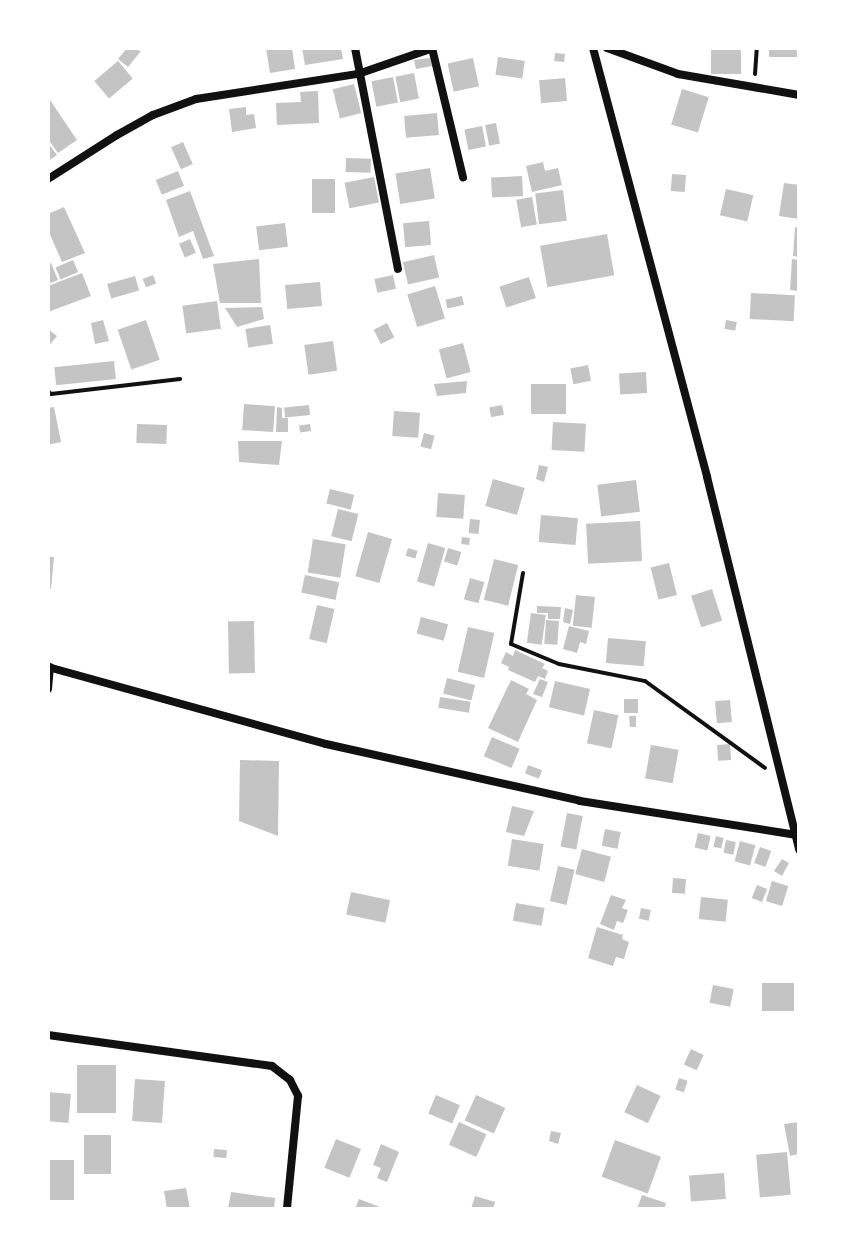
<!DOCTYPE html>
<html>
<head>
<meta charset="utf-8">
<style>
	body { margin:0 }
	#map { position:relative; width:847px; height:1257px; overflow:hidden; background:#fff; font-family:"Source Sans 3",sans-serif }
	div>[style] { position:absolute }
	.building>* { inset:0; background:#c4c4c4; transform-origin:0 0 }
	.path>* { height:4px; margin:-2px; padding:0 2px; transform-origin:2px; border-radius:2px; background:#111 }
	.minor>* { height:8px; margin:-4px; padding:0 4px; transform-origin:4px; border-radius:4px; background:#111 }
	span { translate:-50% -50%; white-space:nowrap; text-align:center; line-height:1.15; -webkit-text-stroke:8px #fff; paint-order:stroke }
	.frame { position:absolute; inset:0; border:50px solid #fff; pointer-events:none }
</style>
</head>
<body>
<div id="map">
	<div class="building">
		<i style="clip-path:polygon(127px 48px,141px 51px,128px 67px,118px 59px)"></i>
		<i style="clip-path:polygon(266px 48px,292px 48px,295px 69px,270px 73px)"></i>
		<i style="clip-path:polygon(302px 48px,341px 48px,343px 59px,305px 65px)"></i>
		<i style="left:711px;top:48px;width:30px;height:26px"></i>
		<i style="left:769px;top:48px;width:30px;height:9px"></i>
		<i style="left:555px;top:53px;width:10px;height:8px;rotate:6deg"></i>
		<i style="left:498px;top:57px;width:27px;height:18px;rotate:8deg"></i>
		<i style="clip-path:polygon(430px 58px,432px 66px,416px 69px,414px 60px)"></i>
		<i style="left:473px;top:58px;width:29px;height:26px;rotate:78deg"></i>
		<i style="left:118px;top:61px;width:23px;height:31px;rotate:50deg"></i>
		<i style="left:414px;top:73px;width:26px;height:19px;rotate:79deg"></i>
		<i style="left:393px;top:77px;width:26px;height:22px;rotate:79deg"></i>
		<i style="left:565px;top:78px;width:23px;height:26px;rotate:85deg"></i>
		<i style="left:354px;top:84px;width:30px;height:22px;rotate:76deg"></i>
		<i style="left:682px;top:89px;width:28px;height:37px;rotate:17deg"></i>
		<i style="clip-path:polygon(318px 91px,319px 123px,277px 125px,276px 103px,301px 102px,300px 92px)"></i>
		<i style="clip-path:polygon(50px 100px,77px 140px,58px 153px,48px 139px)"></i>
		<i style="clip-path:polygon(246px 107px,246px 115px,254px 114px,256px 128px,232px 132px,229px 109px)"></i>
		<i style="left:437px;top:113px;width:22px;height:33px;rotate:85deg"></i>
		<i style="left:496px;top:123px;width:21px;height:11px;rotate:79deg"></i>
		<i style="left:482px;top:126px;width:21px;height:18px;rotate:79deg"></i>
		<i style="left:183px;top:142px;width:24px;height:13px;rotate:66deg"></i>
		<i style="clip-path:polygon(48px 143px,57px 155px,48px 161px)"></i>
		<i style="left:346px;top:158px;width:25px;height:14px;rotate:2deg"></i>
		<i style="clip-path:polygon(543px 162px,545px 171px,558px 168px,562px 185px,532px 192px,526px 166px)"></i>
		<i style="left:430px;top:168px;width:31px;height:35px;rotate:81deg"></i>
		<i style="left:178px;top:171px;width:16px;height:24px;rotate:68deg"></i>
		<i style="left:672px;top:174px;width:14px;height:17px;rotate:4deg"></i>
		<i style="left:522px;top:176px;width:20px;height:31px;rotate:87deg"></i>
		<i style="left:374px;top:177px;width:26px;height:30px;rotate:79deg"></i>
		<i style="left:312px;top:179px;width:23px;height:34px"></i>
		<i style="clip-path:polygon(784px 183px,799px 185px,799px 219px,779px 216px)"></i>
		<i style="left:726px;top:189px;width:28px;height:27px;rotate:13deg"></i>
		<i style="left:563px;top:190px;width:31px;height:28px;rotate:83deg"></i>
		<i style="clip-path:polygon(190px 191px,214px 256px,203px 259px,193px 231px,179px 237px,166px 200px)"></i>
		<i style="left:532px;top:197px;width:28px;height:16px;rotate:80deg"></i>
		<i style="clip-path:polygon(64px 207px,85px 253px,62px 262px,48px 230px,48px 214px)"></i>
		<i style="left:429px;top:221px;width:24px;height:26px;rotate:85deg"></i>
		<i style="left:285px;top:223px;width:24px;height:29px;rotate:83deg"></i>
		<i style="clip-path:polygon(795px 227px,799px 228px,799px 257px,793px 256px)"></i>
		<i style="left:607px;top:234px;width:42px;height:68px;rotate:80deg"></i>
		<i style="left:190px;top:239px;width:15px;height:12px;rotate:67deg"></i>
		<i style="left:434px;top:255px;width:23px;height:32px;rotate:77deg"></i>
		<i style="clip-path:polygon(259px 259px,261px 303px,220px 303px,213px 264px)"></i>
		<i style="clip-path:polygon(792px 259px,799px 260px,799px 291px,790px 290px)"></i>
		<i style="left:73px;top:260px;width:13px;height:19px;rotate:67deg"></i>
		<i style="clip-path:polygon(51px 263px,58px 280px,48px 284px,48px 264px)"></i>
		<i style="clip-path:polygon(82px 273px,91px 296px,48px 312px,48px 286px)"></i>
		<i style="left:153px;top:275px;width:9px;height:11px;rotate:69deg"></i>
		<i style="left:393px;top:275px;width:14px;height:19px;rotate:78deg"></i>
		<i style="left:135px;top:276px;width:15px;height:29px;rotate:74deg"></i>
		<i style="left:529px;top:277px;width:22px;height:31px;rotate:72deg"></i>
		<i style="left:320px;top:282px;width:24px;height:35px;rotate:85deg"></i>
		<i style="left:435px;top:286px;width:34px;height:29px;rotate:73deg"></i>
		<i style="left:751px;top:293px;width:44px;height:26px;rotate:3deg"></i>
		<i style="left:462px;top:296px;width:9px;height:17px;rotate:77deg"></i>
		<i style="left:217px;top:301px;width:28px;height:35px;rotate:82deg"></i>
		<i style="clip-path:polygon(262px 307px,264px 319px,237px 327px,225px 308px)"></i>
		<i style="clip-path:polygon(103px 320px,109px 341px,95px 344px,91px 323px)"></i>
		<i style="left:146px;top:320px;width:42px;height:30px;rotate:71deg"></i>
		<i style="left:726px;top:320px;width:11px;height:9px;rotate:10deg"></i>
		<i style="left:387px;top:323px;width:16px;height:15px;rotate:63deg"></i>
		<i style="left:270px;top:325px;width:19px;height:25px;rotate:81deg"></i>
		<i style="clip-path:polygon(48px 329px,57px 336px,48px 347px)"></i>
		<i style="left:333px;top:341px;width:30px;height:29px;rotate:82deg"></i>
		<i style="left:463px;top:343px;width:30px;height:25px;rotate:75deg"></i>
		<i style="left:114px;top:361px;width:18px;height:60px;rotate:84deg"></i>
		<i style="left:588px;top:365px;width:16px;height:18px;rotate:79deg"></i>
		<i style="left:646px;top:372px;width:21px;height:27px;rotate:87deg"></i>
		<i style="clip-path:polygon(467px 381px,466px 393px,437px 396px,434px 384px)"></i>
		<i style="left:531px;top:384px;width:35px;height:30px"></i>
		<i style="left:244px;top:404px;width:31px;height:26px;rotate:4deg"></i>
		<i style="left:309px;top:405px;width:10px;height:25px;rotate:84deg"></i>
		<i style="left:502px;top:405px;width:10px;height:13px;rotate:79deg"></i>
		<i style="clip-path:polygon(54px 407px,61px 442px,48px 445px,48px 408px)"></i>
		<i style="clip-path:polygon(277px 407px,282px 408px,282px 418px,288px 418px,288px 432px,276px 432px)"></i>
		<i style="left:394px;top:411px;width:26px;height:25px;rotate:4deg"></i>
		<i style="left:553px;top:422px;width:33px;height:28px;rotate:3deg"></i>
		<i style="left:137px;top:424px;width:30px;height:19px;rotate:2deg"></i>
		<i style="left:310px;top:424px;width:7px;height:11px;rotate:82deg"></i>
		<i style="left:424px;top:433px;width:11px;height:14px;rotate:15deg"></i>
		<i style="clip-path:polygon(238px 441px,282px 441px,279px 465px,239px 462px)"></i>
		<i style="clip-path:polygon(539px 465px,548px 467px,544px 482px,536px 479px)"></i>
		<i style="left:493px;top:479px;width:33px;height:28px;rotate:16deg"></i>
		<i style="left:636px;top:480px;width:32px;height:39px;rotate:83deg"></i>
		<i style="left:330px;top:489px;width:25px;height:15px;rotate:14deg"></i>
		<i style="left:438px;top:493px;width:27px;height:24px;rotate:4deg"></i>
		<i style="left:338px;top:509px;width:21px;height:28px;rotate:14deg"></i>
		<i style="left:541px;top:515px;width:37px;height:27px;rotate:5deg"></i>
		<i style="left:470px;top:519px;width:10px;height:14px;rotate:6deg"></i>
		<i style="left:640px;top:521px;width:40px;height:54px;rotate:87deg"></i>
		<i style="left:368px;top:532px;width:25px;height:46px;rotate:16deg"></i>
		<i style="left:462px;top:537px;width:8px;height:7px;rotate:7deg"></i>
		<i style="left:313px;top:539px;width:33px;height:34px;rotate:9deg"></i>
		<i style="left:428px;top:543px;width:18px;height:40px;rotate:16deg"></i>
		<i style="left:408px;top:548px;width:10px;height:8px;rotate:17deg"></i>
		<i style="left:448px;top:548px;width:14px;height:14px;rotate:17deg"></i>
		<i style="clip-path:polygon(48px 557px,54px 557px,51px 589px,48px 588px)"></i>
		<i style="left:494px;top:559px;width:25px;height:42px;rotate:14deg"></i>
		<i style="left:669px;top:563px;width:33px;height:19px;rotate:76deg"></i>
		<i style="left:305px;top:575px;width:35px;height:18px;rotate:12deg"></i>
		<i style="left:470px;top:578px;width:15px;height:22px;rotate:16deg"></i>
		<i style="left:712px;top:589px;width:33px;height:22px;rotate:72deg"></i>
		<i style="left:576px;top:595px;width:19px;height:31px;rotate:6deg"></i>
		<i style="left:317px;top:605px;width:18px;height:35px;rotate:13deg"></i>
		<i style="clip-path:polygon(537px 606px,561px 607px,560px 619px,548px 619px,548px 613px,537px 613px)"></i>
		<i style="clip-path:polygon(565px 608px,573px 610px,570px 624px,563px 622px)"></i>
		<i style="left:531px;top:613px;width:15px;height:30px;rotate:8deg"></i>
		<i style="left:421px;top:617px;width:28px;height:17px;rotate:15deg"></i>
		<i style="left:546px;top:620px;width:13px;height:24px;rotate:4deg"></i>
		<i style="left:254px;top:621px;width:52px;height:26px;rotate:89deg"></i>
		<i style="clip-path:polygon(569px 626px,589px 631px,586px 644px,580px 642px,577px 653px,563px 649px)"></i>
		<i style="left:468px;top:627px;width:27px;height:46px;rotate:13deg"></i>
		<i style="left:608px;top:638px;width:38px;height:25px;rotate:5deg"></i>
		<i style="clip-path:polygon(515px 650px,545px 664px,542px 668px,548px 671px,545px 679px,538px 676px,535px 682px,508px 670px,509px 667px,501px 663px,506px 652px,513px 656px)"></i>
		<i style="left:447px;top:678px;width:29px;height:16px;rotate:14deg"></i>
		<i style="clip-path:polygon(540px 679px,548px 682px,542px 697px,533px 694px)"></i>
		<i style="clip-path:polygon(511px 680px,529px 689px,526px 694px,537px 700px,518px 742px,488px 728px)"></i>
		<i style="left:555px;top:681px;width:36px;height:27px;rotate:13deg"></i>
		<i style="left:440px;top:697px;width:31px;height:11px;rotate:9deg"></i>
		<i style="left:638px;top:699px;width:14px;height:14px;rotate:90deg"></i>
		<i style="left:730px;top:700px;width:22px;height:15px;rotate:85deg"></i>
		<i style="left:594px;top:710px;width:25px;height:34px;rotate:12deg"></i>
		<i style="clip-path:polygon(629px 716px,636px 716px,636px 727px,630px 727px)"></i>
		<i style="left:492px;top:737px;width:30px;height:21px;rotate:23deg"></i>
		<i style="left:730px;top:744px;width:16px;height:13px;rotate:86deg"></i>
		<i style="left:651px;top:745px;width:28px;height:34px;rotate:10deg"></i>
		<i style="clip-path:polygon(240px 760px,279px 761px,278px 836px,239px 821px)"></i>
		<i style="left:528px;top:765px;width:15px;height:9px;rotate:20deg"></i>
		<i style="clip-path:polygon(512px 806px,534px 811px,524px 836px,506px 832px)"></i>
		<i style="left:567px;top:813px;width:16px;height:34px;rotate:11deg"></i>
		<i style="left:605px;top:829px;width:16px;height:17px;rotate:11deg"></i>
		<i style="left:698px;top:833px;width:13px;height:15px;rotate:13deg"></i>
		<i style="left:716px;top:836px;width:8px;height:11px;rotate:14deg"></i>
		<i style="left:512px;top:839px;width:32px;height:27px;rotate:9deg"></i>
		<i style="left:726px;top:840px;width:10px;height:13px;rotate:11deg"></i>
		<i style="left:740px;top:841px;width:16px;height:21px;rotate:15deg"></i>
		<i style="left:760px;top:847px;width:12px;height:17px;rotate:20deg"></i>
		<i style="left:582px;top:849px;width:30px;height:26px;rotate:15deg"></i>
		<i style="clip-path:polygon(782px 859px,789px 863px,782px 876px,774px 871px)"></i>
		<i style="left:558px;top:866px;width:17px;height:36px;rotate:13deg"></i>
		<i style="left:673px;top:878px;width:13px;height:15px;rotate:4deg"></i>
		<i style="left:772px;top:881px;width:17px;height:21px;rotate:17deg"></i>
		<i style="left:757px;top:885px;width:11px;height:14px;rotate:22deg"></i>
		<i style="left:351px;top:892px;width:40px;height:23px;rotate:12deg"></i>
		<i style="clip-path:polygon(611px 895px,626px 900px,622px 908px,628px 910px,623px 923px,617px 921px,614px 930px,600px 924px)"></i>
		<i style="left:701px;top:897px;width:27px;height:22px;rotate:6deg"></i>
		<i style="left:516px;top:903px;width:29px;height:18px;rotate:10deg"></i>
		<i style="left:641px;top:908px;width:10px;height:11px;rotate:11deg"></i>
		<i style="clip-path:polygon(597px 927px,623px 935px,622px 939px,629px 942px,624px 959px,616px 957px,613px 966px,588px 958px)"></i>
		<i style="left:762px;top:983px;width:32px;height:28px"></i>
		<i style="left:713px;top:985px;width:21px;height:18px;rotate:11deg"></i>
		<i style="left:691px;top:1049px;width:14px;height:17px;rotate:25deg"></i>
		<i style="left:77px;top:1065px;width:39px;height:48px"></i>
		<i style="left:679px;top:1078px;width:9px;height:12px;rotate:18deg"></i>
		<i style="left:135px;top:1079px;width:30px;height:42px;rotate:4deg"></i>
		<i style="left:637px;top:1085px;width:26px;height:30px;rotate:25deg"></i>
		<i style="left:48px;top:1092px;width:23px;height:29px;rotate:5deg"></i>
		<i style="left:436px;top:1095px;width:26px;height:20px;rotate:23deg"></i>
		<i style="left:476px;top:1095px;width:32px;height:28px;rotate:24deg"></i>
		<i style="left:459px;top:1122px;width:30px;height:25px;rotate:24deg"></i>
		<i style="clip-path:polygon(799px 1122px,799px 1154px,790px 1156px,784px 1124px)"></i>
		<i style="clip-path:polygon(551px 1131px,561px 1133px,558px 1144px,549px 1141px)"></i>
		<i style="left:84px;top:1135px;width:27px;height:39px"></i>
		<i style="left:336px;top:1139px;width:27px;height:31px;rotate:22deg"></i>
		<i style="left:615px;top:1140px;width:49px;height:39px;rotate:20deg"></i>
		<i style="clip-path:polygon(381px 1144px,399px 1152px,387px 1182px,377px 1178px,381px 1168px,373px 1165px)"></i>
		<i style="left:214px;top:1149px;width:13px;height:8px;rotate:4deg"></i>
		<i style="left:787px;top:1152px;width:43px;height:31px;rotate:85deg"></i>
		<i style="left:48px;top:1160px;width:26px;height:40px"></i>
		<i style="left:724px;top:1173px;width:26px;height:35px;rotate:86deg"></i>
		<i style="clip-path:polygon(186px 1188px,190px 1209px,167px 1209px,164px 1191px)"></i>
		<i style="clip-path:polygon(231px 1192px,275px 1198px,274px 1209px,228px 1209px)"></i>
		<i style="clip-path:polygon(642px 1195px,666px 1203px,664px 1209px,637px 1209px)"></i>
		<i style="clip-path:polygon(475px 1196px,495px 1202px,493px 1209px,471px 1209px)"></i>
		<i style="clip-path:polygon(359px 1199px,385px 1209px,355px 1209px)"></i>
	</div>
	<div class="path">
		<i style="left:755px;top:74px;width:26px;rotate:-86deg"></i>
		<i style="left:48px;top:391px;width:4px;rotate:45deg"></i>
		<i style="left:51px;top:394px;width:130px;rotate:-6.6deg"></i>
		<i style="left:523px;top:573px;width:72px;rotate:99.6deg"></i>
		<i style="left:511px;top:644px;width:52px;rotate:22.6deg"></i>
		<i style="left:559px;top:664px;width:88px;rotate:11.2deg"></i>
		<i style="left:645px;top:681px;width:148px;rotate:35.9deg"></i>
	</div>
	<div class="minor">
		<i style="left:355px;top:48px;width:225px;rotate:79deg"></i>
		<i style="left:432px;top:48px;width:133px;rotate:76.5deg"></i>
		<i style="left:593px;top:48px;width:444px;rotate:75.1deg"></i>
		<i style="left:707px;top:477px;width:384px;rotate:76.1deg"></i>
		<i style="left:607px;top:48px;width:76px;rotate:20.1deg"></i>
		<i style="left:678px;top:74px;width:123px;rotate:9.8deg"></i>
		<i style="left:48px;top:179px;width:82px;rotate:-32.5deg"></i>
		<i style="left:117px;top:135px;width:41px;rotate:-29.1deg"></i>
		<i style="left:153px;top:115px;width:46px;rotate:-20.4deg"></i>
		<i style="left:196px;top:99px;width:164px;rotate:-8.8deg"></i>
		<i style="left:358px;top:74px;width:79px;rotate:-19.1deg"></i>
		<i style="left:48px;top:667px;width:288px;rotate:15.5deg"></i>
		<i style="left:326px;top:744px;width:260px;rotate:12.6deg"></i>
		<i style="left:580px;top:801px;width:221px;rotate:8.9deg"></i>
		<i style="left:48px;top:689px;width:22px;rotate:-85deg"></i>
		<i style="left:48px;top:1035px;width:226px;rotate:7.9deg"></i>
		<i style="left:272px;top:1066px;width:23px;rotate:38deg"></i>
		<i style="left:290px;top:1080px;width:18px;rotate:63deg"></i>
		<i style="left:298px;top:1096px;width:114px;rotate:95.6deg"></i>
	</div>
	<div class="frame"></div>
</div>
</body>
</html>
